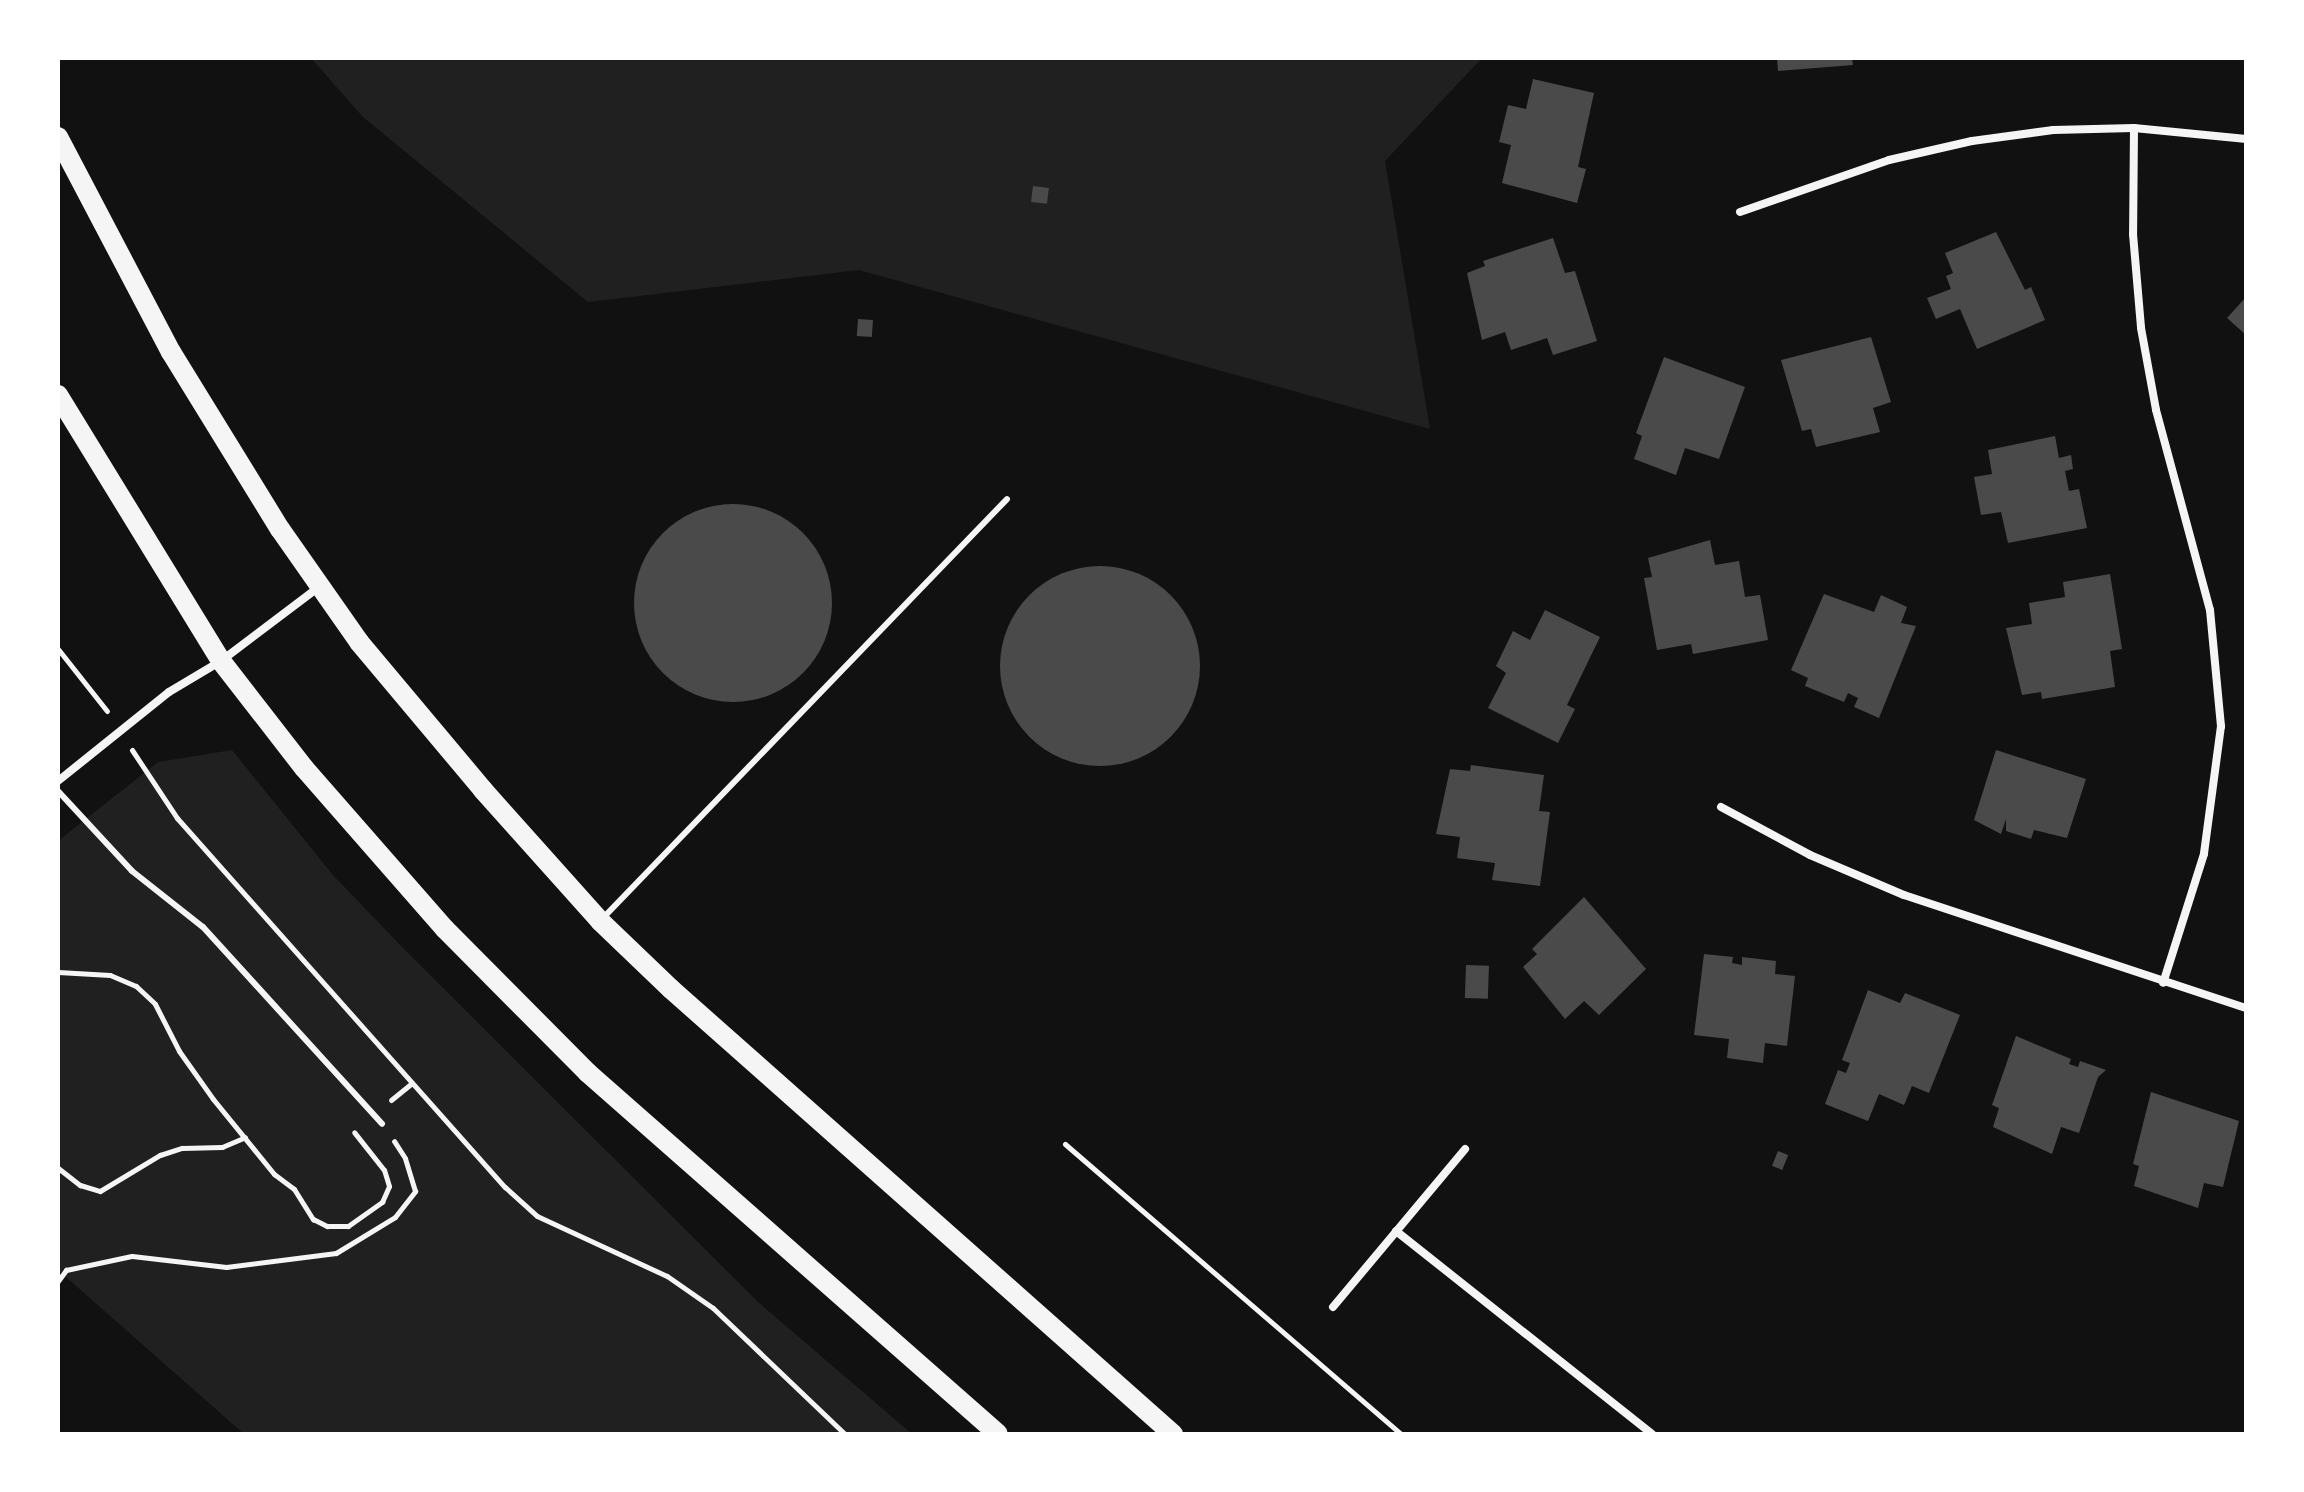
<!DOCTYPE html>
<html>
<head>
<meta charset="utf-8">
<style>
	body { margin:0 }
	#map { position:relative; width:2304px; height:1492px; overflow:hidden; background:#111; font-family:"Noto Sans",sans-serif }
	div>[style] { position:absolute }
	.green>* { inset:0; background:#202020 }
	.building>* { inset:0; background:#4a4a4a; transform-origin:0 0 }
	.round { border-radius:50% }
	.path>* { height:5px; margin:-2.5px; padding:0 2.5px; transform-origin:2.5px; border-radius:2.5px; background:#f5f5f5 }
	.service>* { height:6px; margin:-3px; padding:0 3px; transform-origin:3px; border-radius:3px; background:#f5f5f5 }
	.minor>* { height:8px; margin:-4px; padding:0 4px; transform-origin:4px; border-radius:4px; background:#f5f5f5 }
	.primary>* { height:20px; margin:-10px; padding:0 10px; transform-origin:10px; border-radius:10px; background:#f5f5f5 }
	span { translate:-50% -50%; white-space:nowrap; text-align:center; line-height:1.15; -webkit-text-stroke:6px #fff; paint-order:stroke }
	.frame { position:absolute; inset:0; border:60px solid #fff; pointer-events:none }
</style>
</head>
<body>
<div id="map">
	<div class="green">
		<i style="clip-path:polygon(311px 58px,1482px 58px,1385px 161px,1430px 429px,859px 270px,588px 302px,363px 117px)"></i>
		<i style="clip-path:polygon(232px 750px,332px 874px,405px 950px,759px 1303px,912px 1434px,244px 1434px,58px 1270px,58px 841px,158px 762px)"></i>
	</div>
	<div class="building">
		<i style="clip-path:polygon(1777px 58px,1852px 58px,1853px 65px,1778px 71px)"></i>
		<i style="clip-path:polygon(1533px 79px,1594px 93px,1578px 167px,1586px 169px,1577px 203px,1502px 183px,1511px 145px,1499px 142px,1508px 105px,1526px 109px)"></i>
		<i style="left:1033px;top:186px;width:16px;height:16px;rotate:7deg"></i>
		<i style="clip-path:polygon(1996px 232px,2025px 290px,2031px 287px,2045px 320px,1977px 349px,1960px 309px,1936px 319px,1927px 298px,1951px 289px,1946px 276px,1953px 273px,1945px 253px)"></i>
		<i style="clip-path:polygon(1553px 238px,1565px 273px,1575px 271px,1597px 341px,1553px 355px,1547px 338px,1511px 350px,1505px 332px,1482px 340px,1467px 273px,1485px 266px,1483px 261px)"></i>
		<i style="clip-path:polygon(2246px 297px,2246px 335px,2227px 318px)"></i>
		<i style="left:858px;top:319px;width:15px;height:17px;rotate:4deg"></i>
		<i style="clip-path:polygon(1871px 337px,1891px 402px,1873px 408px,1880px 432px,1816px 447px,1811px 429px,1802px 431px,1781px 360px)"></i>
		<i style="clip-path:polygon(1664px 357px,1745px 387px,1719px 459px,1685px 448px,1676px 475px,1634px 459px,1642px 436px,1636px 433px)"></i>
		<i style="clip-path:polygon(2055px 436px,2059px 458px,2071px 455px,2073px 469px,2065px 471px,2069px 491px,2079px 489px,2087px 528px,2008px 543px,2001px 512px,1981px 515px,1974px 477px,1992px 474px,1988px 450px)"></i>
		<i class="round" style="left:634px;top:504px;width:198px;height:198px"></i>
		<i style="clip-path:polygon(1710px 540px,1715px 565px,1739px 561px,1745px 597px,1760px 595px,1768px 640px,1693px 654px,1691px 644px,1657px 650px,1644px 578px,1652px 577px,1648px 558px)"></i>
		<i class="round" style="left:1000px;top:566px;width:200px;height:200px"></i>
		<i style="clip-path:polygon(2110px 574px,2122px 649px,2110px 651px,2115px 687px,2042px 699px,2041px 692px,2022px 695px,2006px 628px,2032px 624px,2029px 603px,2065px 597px,2063px 582px)"></i>
		<i style="clip-path:polygon(1824px 594px,1874px 612px,1881px 595px,1907px 607px,1901px 623px,1916px 626px,1879px 718px,1854px 707px,1858px 698px,1848px 693px,1844px 702px,1805px 686px,1808px 678px,1791px 670px)"></i>
		<i style="clip-path:polygon(1545px 610px,1600px 637px,1567px 705px,1575px 709px,1558px 743px,1488px 708px,1506px 673px,1496px 666px,1513px 631px,1530px 640px)"></i>
		<i style="clip-path:polygon(1996px 750px,2086px 779px,2067px 838px,2034px 830px,2031px 839px,2006px 831px,2006px 819px,2001px 834px,1974px 820px)"></i>
		<i style="clip-path:polygon(1471px 765px,1544px 775px,1539px 811px,1550px 812px,1540px 886px,1492px 880px,1495px 863px,1457px 858px,1460px 837px,1436px 834px,1450px 769px,1470px 771px)"></i>
		<i style="clip-path:polygon(1584px 897px,1646px 969px,1599px 1015px,1584px 1001px,1565px 1019px,1523px 967px,1537px 954px,1532px 949px)"></i>
		<i style="clip-path:polygon(1704px 954px,1733px 957px,1732px 963px,1742px 965px,1742px 957px,1776px 961px,1775px 974px,1795px 976px,1787px 1046px,1765px 1043px,1763px 1063px,1727px 1058px,1729px 1039px,1694px 1035px)"></i>
		<i style="left:1466px;top:965px;width:23px;height:33px;rotate:2deg"></i>
		<i style="clip-path:polygon(1868px 990px,1900px 1003px,1905px 993px,1960px 1015px,1929px 1093px,1912px 1086px,1904px 1105px,1879px 1094px,1868px 1121px,1825px 1104px,1838px 1070px,1846px 1073px,1850px 1063px,1842px 1060px)"></i>
		<i style="clip-path:polygon(2016px 1036px,2071px 1059px,2069px 1064px,2078px 1067px,2080px 1061px,2106px 1070px,2098px 1077px,2079px 1133px,2061px 1127px,2052px 1154px,1993px 1127px,1999px 1108px,1992px 1105px)"></i>
		<i style="clip-path:polygon(2151px 1092px,2239px 1121px,2223px 1187px,2204px 1183px,2198px 1208px,2134px 1186px,2139px 1166px,2133px 1164px)"></i>
		<i style="left:1778px;top:1151px;width:11px;height:16px;rotate:22deg"></i>
	</div>
	<div class="path">
		<i style="left:58px;top:649px;width:79px;rotate:51.7deg"></i>
		<i style="left:132px;top:750px;width:82px;rotate:56.5deg"></i>
		<i style="left:177px;top:818px;width:494px;rotate:48.4deg"></i>
		<i style="left:505px;top:1187px;width:43px;rotate:42.2deg"></i>
		<i style="left:537px;top:1216px;width:143px;rotate:24.8deg"></i>
		<i style="left:667px;top:1276px;width:56px;rotate:34.8deg"></i>
		<i style="left:713px;top:1308px;width:182px;rotate:43.7deg"></i>
		<i style="left:58px;top:972px;width:52px;rotate:3.3deg"></i>
		<i style="left:110px;top:975px;width:28px;rotate:23deg"></i>
		<i style="left:136px;top:986px;width:26px;rotate:43deg"></i>
		<i style="left:155px;top:1004px;width:53px;rotate:62.9deg"></i>
		<i style="left:179px;top:1051px;width:59px;rotate:54.7deg"></i>
		<i style="left:213px;top:1099px;width:97px;rotate:50.9deg"></i>
		<i style="left:274px;top:1174px;width:25px;rotate:37deg"></i>
		<i style="left:294px;top:1189px;width:36px;rotate:58deg"></i>
		<i style="left:313px;top:1219px;width:16px;rotate:27deg"></i>
		<i style="left:327px;top:1226px;width:21px"></i>
		<i style="left:348px;top:1226px;width:42px;rotate:-35.2deg"></i>
		<i style="left:382px;top:1202px;width:17px;rotate:-66deg"></i>
		<i style="left:389px;top:1186px;width:17px;rotate:-107deg"></i>
		<i style="left:384px;top:1170px;width:48px;rotate:-128.3deg"></i>
		<i style="left:391px;top:1100px;width:27px;rotate:-39deg"></i>
		<i style="left:1065px;top:1144px;width:444px;rotate:40.8deg"></i>
		<i style="left:58px;top:1168px;width:28px;rotate:38deg"></i>
		<i style="left:80px;top:1185px;width:21px;rotate:17deg"></i>
		<i style="left:100px;top:1191px;width:70px;rotate:-31deg"></i>
		<i style="left:160px;top:1155px;width:23px;rotate:-18deg"></i>
		<i style="left:182px;top:1148px;width:40px;rotate:-1.4deg"></i>
		<i style="left:222px;top:1147px;width:25px;rotate:-23deg"></i>
		<i style="left:58px;top:1281px;width:14px;rotate:-54deg"></i>
		<i style="left:66px;top:1270px;width:67px;rotate:-12deg"></i>
		<i style="left:132px;top:1256px;width:95px;rotate:6.7deg"></i>
		<i style="left:226px;top:1267px;width:111px;rotate:-7.3deg"></i>
		<i style="left:336px;top:1253px;width:69px;rotate:-31.4deg"></i>
		<i style="left:395px;top:1217px;width:33px;rotate:-52deg"></i>
		<i style="left:415px;top:1191px;width:34px;rotate:-107deg"></i>
		<i style="left:405px;top:1158px;width:20px;rotate:-123deg"></i>
	</div>
	<div class="service">
		<i style="left:58px;top:791px;width:109px;rotate:47.2deg"></i>
		<i style="left:132px;top:871px;width:90px;rotate:38.3deg"></i>
		<i style="left:203px;top:927px;width:266px;rotate:47.7deg"></i>
		<i style="left:603px;top:918px;width:582px;rotate:-46.04deg"></i>
	</div>
	<div class="minor">
		<i style="left:2134px;top:128px;width:106px;rotate:90.5deg"></i>
		<i style="left:2133px;top:234px;width:94px;rotate:85.1deg"></i>
		<i style="left:2141px;top:328px;width:83px;rotate:79.6deg"></i>
		<i style="left:2156px;top:410px;width:207px;rotate:74.9deg"></i>
		<i style="left:2210px;top:610px;width:117px;rotate:84.6deg"></i>
		<i style="left:2221px;top:726px;width:129px;rotate:97.6deg"></i>
		<i style="left:2204px;top:854px;width:135px;rotate:107.6deg"></i>
		<i style="left:1740px;top:212px;width:158px;rotate:-19.2deg"></i>
		<i style="left:1889px;top:160px;width:85px;rotate:-12.9deg"></i>
		<i style="left:1972px;top:141px;width:82px;rotate:-7.7deg"></i>
		<i style="left:2053px;top:130px;width:81px;rotate:-1.4deg"></i>
		<i style="left:2134px;top:128px;width:113px;rotate:5.6deg"></i>
		<i style="left:58px;top:781px;width:142px;rotate:-38.7deg"></i>
		<i style="left:169px;top:692px;width:61px;rotate:-30.8deg"></i>
		<i style="left:221px;top:661px;width:124px;rotate:-37.1deg"></i>
		<i style="left:1721px;top:807px;width:101px;rotate:28.3deg"></i>
		<i style="left:1810px;top:855px;width:102px;rotate:23.1deg"></i>
		<i style="left:1904px;top:895px;width:360px;rotate:18.3deg"></i>
		<i style="left:1396px;top:1231px;width:327px;rotate:38.4deg"></i>
		<i style="left:1333px;top:1307px;width:206px;rotate:-50.1deg"></i>
	</div>
	<div class="primary">
		<i style="left:58px;top:137px;width:243px;rotate:62.3deg"></i>
		<i style="left:171px;top:352px;width:208px;rotate:58.4deg"></i>
		<i style="left:280px;top:529px;width:138px;rotate:55deg"></i>
		<i style="left:359px;top:642px;width:193px;rotate:50deg"></i>
		<i style="left:483px;top:790px;width:176px;rotate:48.2deg"></i>
		<i style="left:600px;top:921px;width:98px;rotate:43.8deg"></i>
		<i style="left:671px;top:989px;width:671px;rotate:41.56deg"></i>
		<i style="left:58px;top:395px;width:312px;rotate:58.5deg"></i>
		<i style="left:221px;top:661px;width:135px;rotate:52.2deg"></i>
		<i style="left:304px;top:768px;width:214px;rotate:48.8deg"></i>
		<i style="left:445px;top:929px;width:203px;rotate:45.2deg"></i>
		<i style="left:588px;top:1073px;width:546px;rotate:41.36deg"></i>
	</div>
	<div class="frame"></div>
</div>
</body>
</html>
